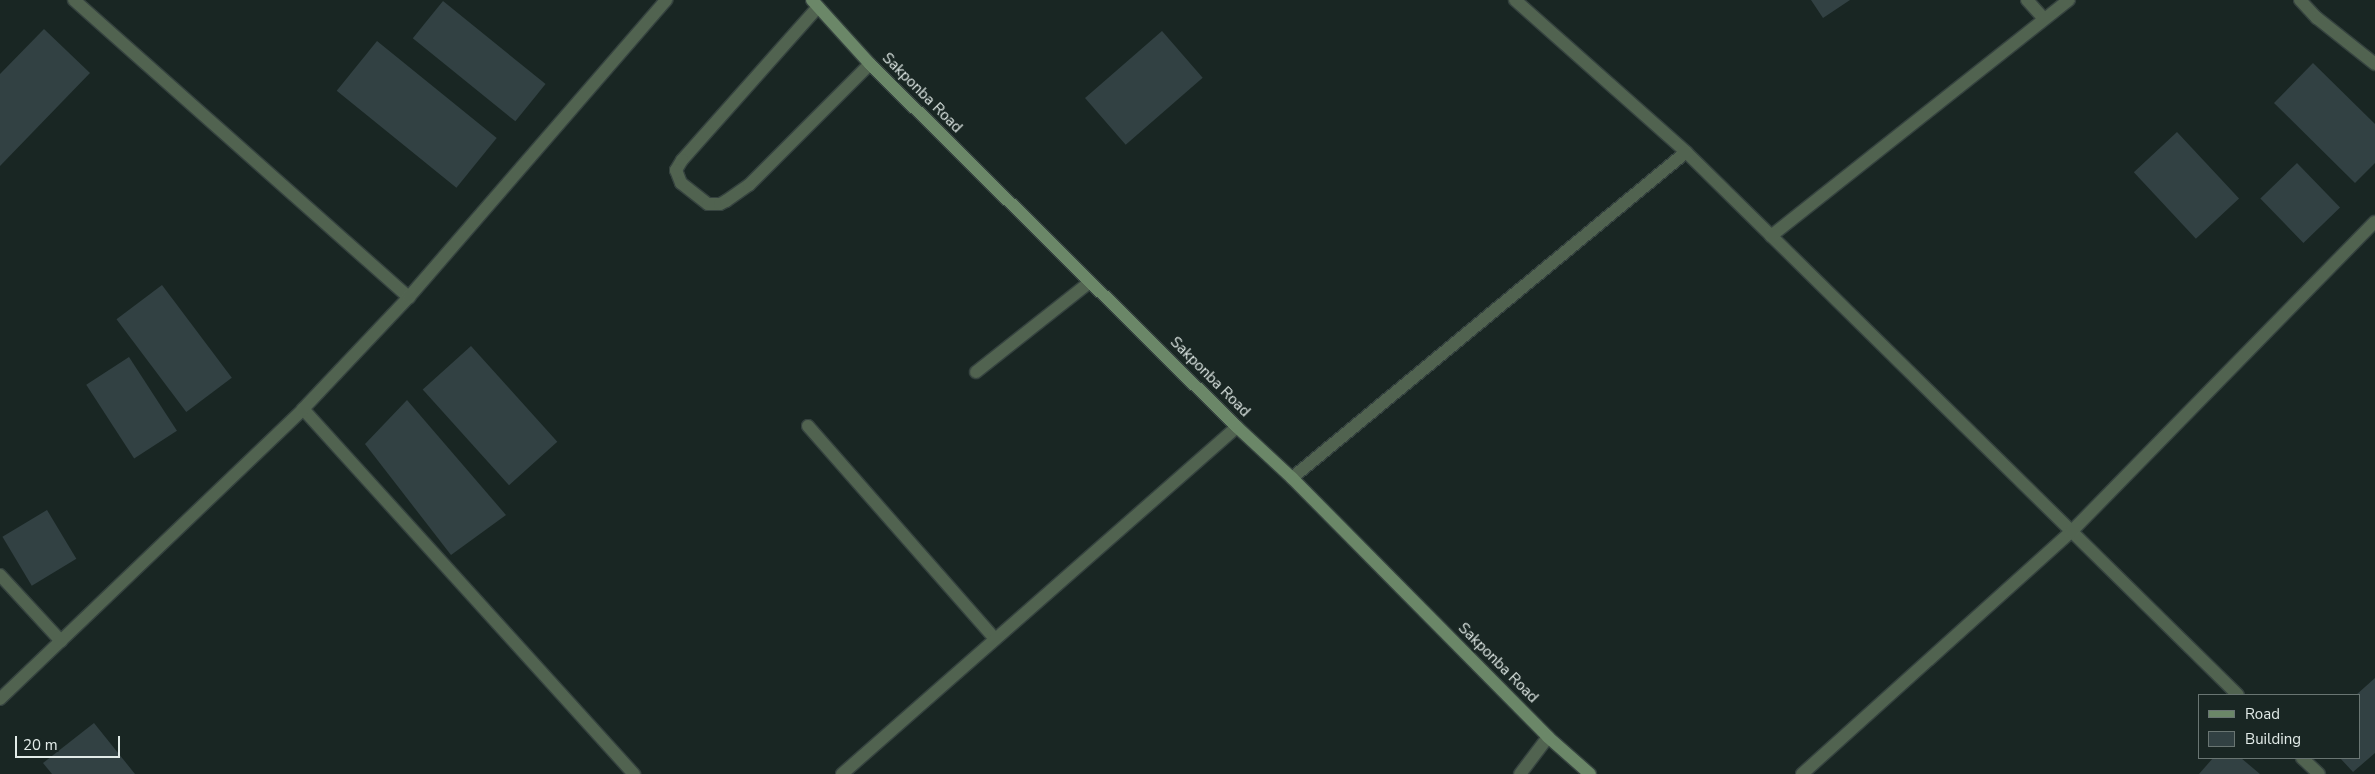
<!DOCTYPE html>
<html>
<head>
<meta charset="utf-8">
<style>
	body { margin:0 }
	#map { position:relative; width:2375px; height:774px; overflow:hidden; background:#192623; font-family:"Nunito Sans",sans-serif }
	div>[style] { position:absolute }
	.building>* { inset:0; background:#324143; transform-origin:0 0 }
	.roads { filter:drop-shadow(1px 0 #35423f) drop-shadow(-1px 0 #35423f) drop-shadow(0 1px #35423f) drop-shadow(0 -1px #35423f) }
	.service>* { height:12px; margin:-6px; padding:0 6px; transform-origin:6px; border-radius:6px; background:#516350 }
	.minor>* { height:12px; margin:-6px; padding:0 6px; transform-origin:6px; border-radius:6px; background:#516350 }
	.secondary>* { height:12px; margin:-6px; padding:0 6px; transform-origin:6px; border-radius:6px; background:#6b8768 }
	span { translate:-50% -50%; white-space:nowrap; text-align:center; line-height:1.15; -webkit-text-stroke:4px #192623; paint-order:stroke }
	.street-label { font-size:15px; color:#e2ebe8 }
	.legend { position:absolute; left:2198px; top:694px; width:162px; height:65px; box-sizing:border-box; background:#192623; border:1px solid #697572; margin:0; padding:6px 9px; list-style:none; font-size:15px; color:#e2ebe8 }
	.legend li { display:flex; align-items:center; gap:10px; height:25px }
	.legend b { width:25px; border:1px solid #697572 }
	.scale { position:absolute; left:15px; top:736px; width:105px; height:22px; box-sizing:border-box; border:2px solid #e2ebe8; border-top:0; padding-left:6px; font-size:15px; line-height:18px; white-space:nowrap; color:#e2ebe8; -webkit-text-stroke:4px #192623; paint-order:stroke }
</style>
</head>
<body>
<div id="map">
	<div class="building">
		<i style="clip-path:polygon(1811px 0,1850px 0,1823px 18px)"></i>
		<i style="left:443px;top:1px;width:132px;height:48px;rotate:39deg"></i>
		<i style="clip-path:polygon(44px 29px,90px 73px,0 166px,0 74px)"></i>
		<i style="left:1162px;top:31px;width:62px;height:102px;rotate:49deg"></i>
		<i style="left:377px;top:41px;width:154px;height:64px;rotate:39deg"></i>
		<i style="clip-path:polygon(2313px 63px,2375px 124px,2375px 163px,2355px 183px,2274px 103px)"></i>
		<i style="left:2177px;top:132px;width:91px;height:59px;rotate:47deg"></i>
		<i style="left:2297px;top:163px;width:62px;height:51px;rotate:46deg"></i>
		<i style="left:162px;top:285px;width:116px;height:57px;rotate:53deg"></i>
		<i style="left:471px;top:346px;width:129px;height:65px;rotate:48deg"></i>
		<i style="left:129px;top:357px;width:88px;height:51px;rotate:57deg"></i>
		<i style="clip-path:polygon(407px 400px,506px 515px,451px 555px,365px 444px)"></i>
		<i style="left:47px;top:510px;width:57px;height:52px;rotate:59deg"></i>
		<i style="clip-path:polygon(2375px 678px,2375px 753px,2353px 772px,2340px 758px,2359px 758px,2359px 695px,2356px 695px)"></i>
		<i style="clip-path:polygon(94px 723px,135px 774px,52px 774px,43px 763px)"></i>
		<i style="clip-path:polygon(2213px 758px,2241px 758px,2260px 774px,2199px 774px)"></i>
	</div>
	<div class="roads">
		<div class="service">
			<i style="left:818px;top:7px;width:205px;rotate:131.6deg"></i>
			<i style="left:682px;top:160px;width:12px;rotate:121deg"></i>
			<i style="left:676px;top:170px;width:14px;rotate:69deg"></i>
			<i style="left:681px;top:183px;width:34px;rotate:38deg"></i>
			<i style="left:708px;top:204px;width:12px"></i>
			<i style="left:720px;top:204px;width:7px;rotate:-27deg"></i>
			<i style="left:726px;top:201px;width:28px;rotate:-35deg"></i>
			<i style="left:749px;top:185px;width:171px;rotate:-45deg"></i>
			<i style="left:976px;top:372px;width:145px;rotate:-38.3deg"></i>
		</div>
		<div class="minor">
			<i style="left:74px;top:0;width:448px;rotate:41.6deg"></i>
			<i style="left:1515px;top:0;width:229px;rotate:41.6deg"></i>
			<i style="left:1686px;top:152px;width:774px;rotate:44.53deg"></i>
			<i style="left:2027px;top:0;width:25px;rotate:48deg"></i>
			<i style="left:2300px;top:0;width:25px;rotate:47deg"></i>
			<i style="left:2317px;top:18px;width:74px;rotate:38.4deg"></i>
			<i style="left:1771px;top:236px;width:380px;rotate:-38.4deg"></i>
			<i style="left:303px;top:409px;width:493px;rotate:47.8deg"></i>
			<i style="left:808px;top:426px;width:283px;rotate:48.7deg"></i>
			<i style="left:1292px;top:478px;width:511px;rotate:-39.6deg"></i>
			<i style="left:0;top:575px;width:90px;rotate:47.3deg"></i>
			<i style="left:0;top:699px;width:419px;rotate:-43.7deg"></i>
			<i style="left:303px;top:409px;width:154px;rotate:-46.6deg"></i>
			<i style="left:409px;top:297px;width:393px;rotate:-49.1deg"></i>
			<i style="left:2302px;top:758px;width:23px;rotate:43deg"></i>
			<i style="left:842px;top:774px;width:526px;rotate:-41.3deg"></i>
			<i style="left:1520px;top:774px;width:46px;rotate:-52.9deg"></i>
			<i style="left:1802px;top:774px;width:362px;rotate:-42deg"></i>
			<i style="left:2071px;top:532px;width:434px;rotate:-45.6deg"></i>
		</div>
		<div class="secondary">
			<i style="left:812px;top:0;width:86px;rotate:47.8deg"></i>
			<i style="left:870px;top:64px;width:516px;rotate:44.69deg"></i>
			<i style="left:1237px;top:427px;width:75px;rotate:42.8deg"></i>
			<i style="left:1292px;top:478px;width:364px;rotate:45.3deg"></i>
			<i style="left:1548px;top:737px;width:56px;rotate:41.4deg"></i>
		</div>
	</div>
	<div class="street-label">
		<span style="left:922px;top:93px;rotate:45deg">Sakponba Road</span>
		<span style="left:1210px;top:377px;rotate:45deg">Sakponba Road</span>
		<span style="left:1498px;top:663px;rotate:45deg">Sakponba Road</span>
	</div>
	<ul class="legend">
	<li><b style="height:6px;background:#6b8768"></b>Road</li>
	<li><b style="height:14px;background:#324143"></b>Building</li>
	</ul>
	<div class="scale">20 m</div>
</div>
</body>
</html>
